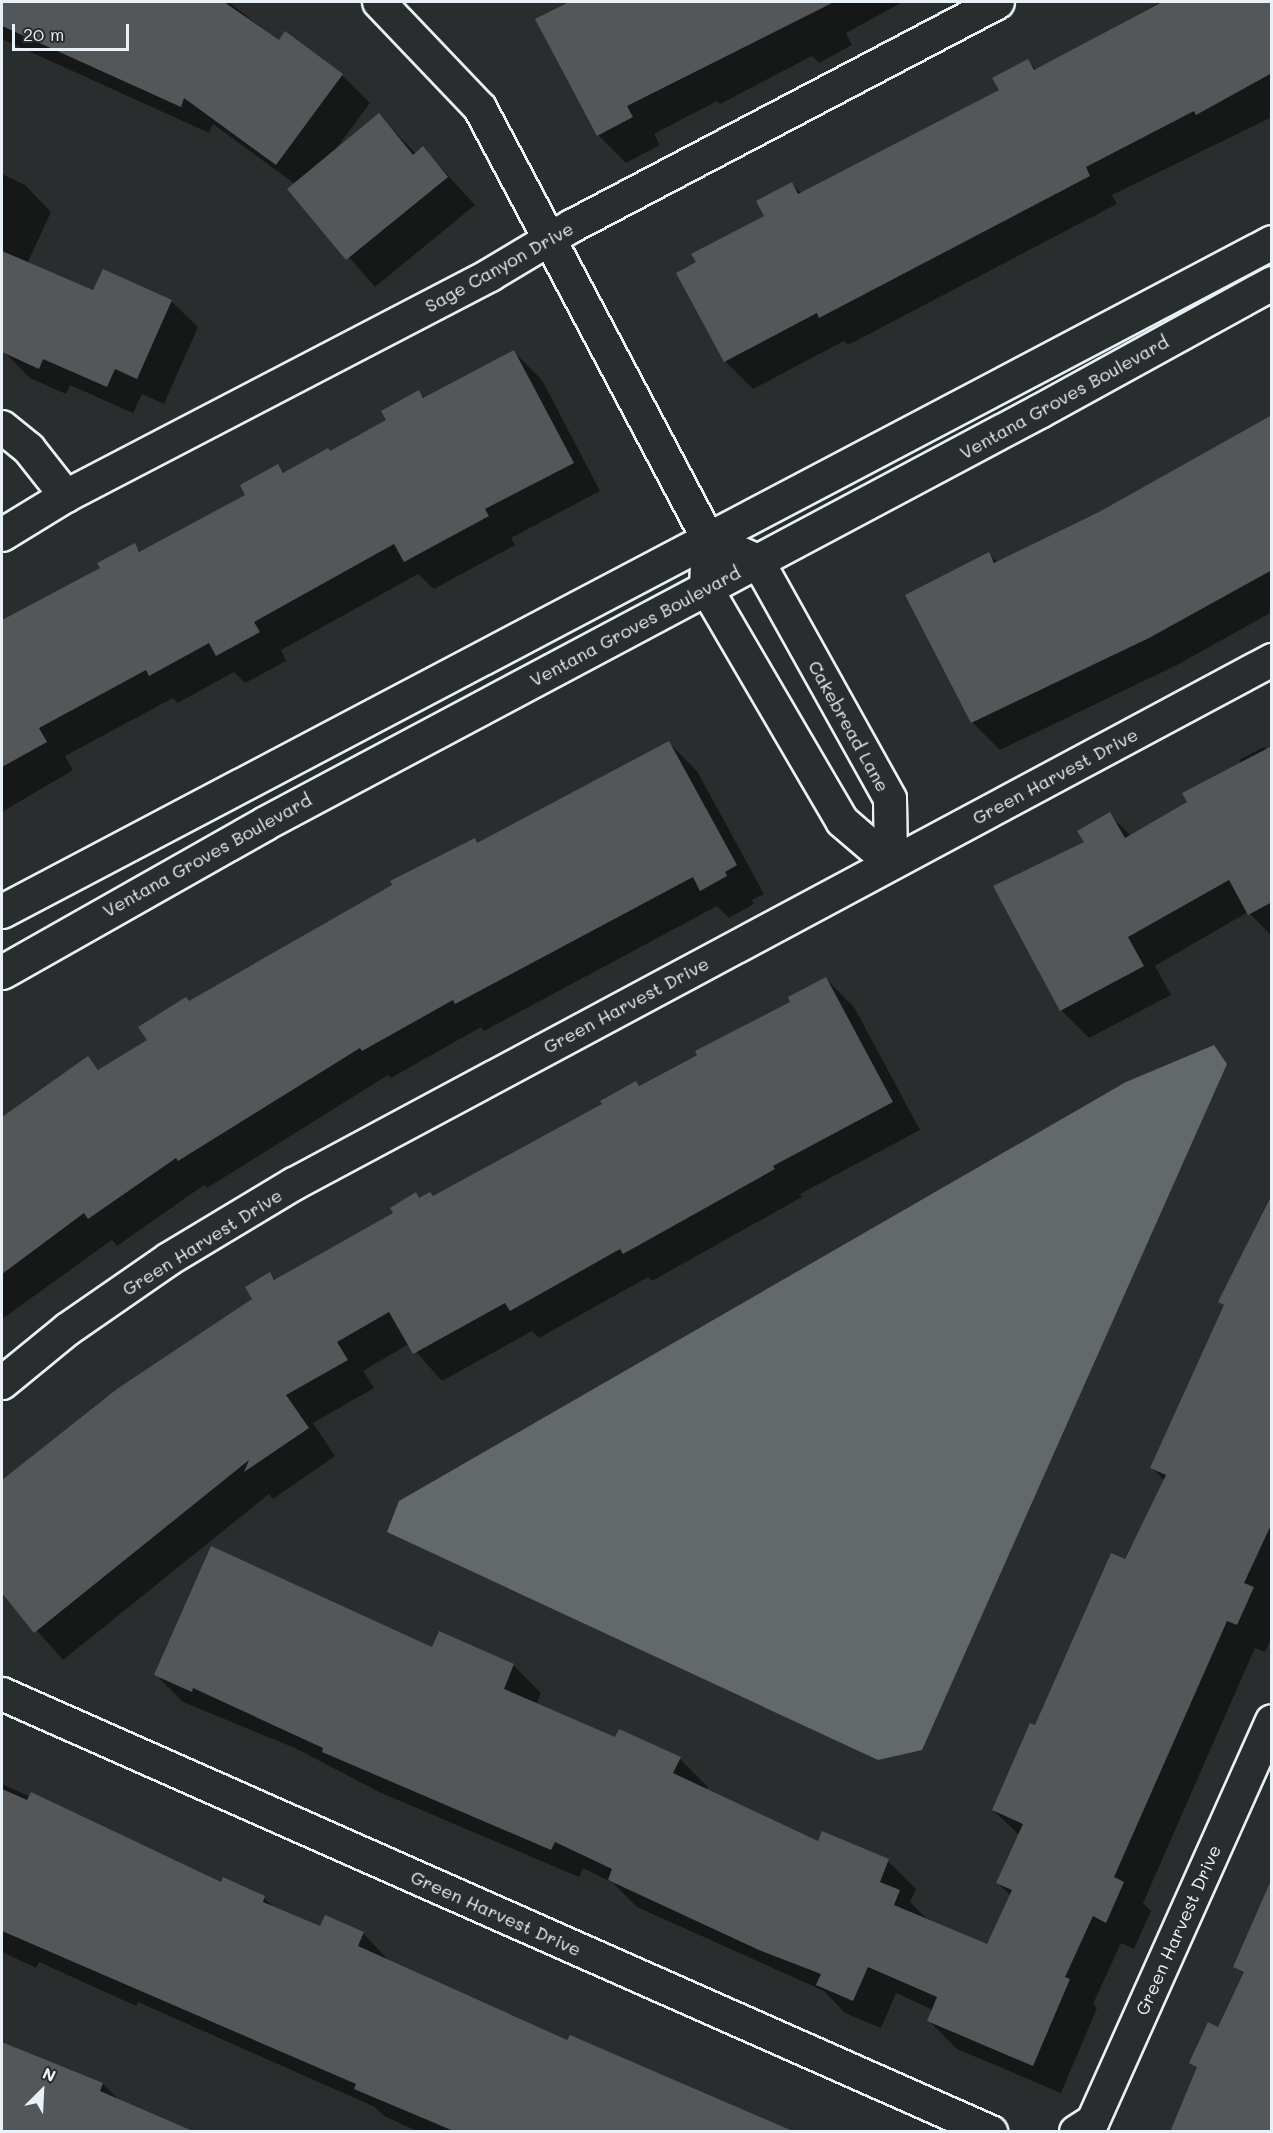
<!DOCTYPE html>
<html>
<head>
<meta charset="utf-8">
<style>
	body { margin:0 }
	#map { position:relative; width:1273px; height:2133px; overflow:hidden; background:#2a2d2e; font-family:Mali,sans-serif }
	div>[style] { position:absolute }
	.water>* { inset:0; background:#63686b }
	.shadow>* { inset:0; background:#0007 }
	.building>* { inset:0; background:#535759 }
	.roads { filter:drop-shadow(2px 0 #e8f1f8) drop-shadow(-2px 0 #e8f1f8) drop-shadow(0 2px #e8f1f8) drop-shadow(0 -2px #e8f1f8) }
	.street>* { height:32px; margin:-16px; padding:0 16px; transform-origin:16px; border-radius:16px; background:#2a2d2e }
	.secondary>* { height:33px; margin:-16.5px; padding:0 16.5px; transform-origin:16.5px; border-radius:16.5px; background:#2a2d2e }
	span { translate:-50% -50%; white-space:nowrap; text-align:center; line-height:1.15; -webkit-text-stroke:4.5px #2a2d2e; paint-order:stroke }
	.street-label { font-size:18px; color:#e8f1f8 }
	.frame { position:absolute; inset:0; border:3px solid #e8f1f8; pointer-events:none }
	.north { position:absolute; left:12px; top:2061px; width:60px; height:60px; -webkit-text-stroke:4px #2a2d2e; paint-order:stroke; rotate:24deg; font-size:16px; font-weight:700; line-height:24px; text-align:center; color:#e8f1f8 }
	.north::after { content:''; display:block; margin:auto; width:21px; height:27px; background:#e8f1f8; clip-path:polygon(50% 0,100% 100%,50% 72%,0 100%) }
	.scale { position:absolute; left:12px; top:24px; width:117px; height:27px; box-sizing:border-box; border:3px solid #e8f1f8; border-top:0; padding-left:8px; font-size:18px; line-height:21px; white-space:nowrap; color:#e8f1f8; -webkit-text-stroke:4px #2a2d2e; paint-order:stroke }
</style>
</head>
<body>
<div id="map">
	<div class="water">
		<i style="clip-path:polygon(1214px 1045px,1227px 1064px,922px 1750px,878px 1760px,387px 1532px,399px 1501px,1126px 1082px)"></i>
	</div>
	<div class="shadow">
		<i style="clip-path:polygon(2px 2px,229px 2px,279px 42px,342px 75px,370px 103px,335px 150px,379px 115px,416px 154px,423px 148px,475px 205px,375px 287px,289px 189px,295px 184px,213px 124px,209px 133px,2px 39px)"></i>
		<i style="clip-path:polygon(574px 2px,903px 2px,846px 33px,852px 45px,819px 63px,812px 56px,720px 104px,717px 101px,654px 134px,660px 145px,626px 163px,598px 135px,537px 20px)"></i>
		<i style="clip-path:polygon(1160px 2px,1272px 2px,1272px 117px,1112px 195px,1117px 204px,848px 345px,844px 341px,753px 389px,725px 361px,698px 263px,766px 216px,792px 184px,802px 194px,1001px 90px,1027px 61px,1037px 70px)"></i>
		<i style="clip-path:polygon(2px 174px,25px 185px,51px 212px,27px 264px,94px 292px,171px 301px,198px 327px,164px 404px,142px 394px,133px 413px,70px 385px,66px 394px,30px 378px,4px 352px,8px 341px,2px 338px)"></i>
		<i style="clip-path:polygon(514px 352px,542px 380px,600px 491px,511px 538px,515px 545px,434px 589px,418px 574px,281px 650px,286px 661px,245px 683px,234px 672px,178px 703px,173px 698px,65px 756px,73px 770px,2px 812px,2px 622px,102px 568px,134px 545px,142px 553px,247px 496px,277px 466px,285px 473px,330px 452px,388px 421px,419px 392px,426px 399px)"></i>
		<i style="clip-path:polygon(1272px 417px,1272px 612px,1177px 665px,1000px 750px,972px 722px,988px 554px,998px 563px,1100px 513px)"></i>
		<i style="clip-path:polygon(669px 743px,697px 771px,764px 894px,752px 900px,754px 904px,729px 918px,717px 906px,484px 1031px,481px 1027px,391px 1078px,388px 1075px,207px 1188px,204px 1185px,117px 1246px,112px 1240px,2px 1319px,2px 1118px,88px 1058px,100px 1071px,149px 1040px,190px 1002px,474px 840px,479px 844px)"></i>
		<i style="clip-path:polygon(1264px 747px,1272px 755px,1272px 936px,1248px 912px,1155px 966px,1171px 995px,1089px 1038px,1061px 1010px,1086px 843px,1109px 814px,1131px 836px,1189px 803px,1241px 764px,1239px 760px)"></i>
		<i style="clip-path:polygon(826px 979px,854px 1007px,920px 1130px,800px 1194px,802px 1197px,652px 1281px,648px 1277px,539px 1338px,532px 1331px,442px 1381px,409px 1344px,363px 1371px,374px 1388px,313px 1423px,335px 1456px,273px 1499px,269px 1494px,63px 1660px,2px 1591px,2px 1482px,117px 1390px,254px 1299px,270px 1274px,276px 1280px,395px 1214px,416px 1194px,420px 1199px,433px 1197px,792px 1003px)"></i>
		<i style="clip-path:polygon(1272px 1192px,1272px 1637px,1265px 1652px,1255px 1648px,1143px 1903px,1151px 1911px,1134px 1949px,1121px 1943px,1093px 2004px,1097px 2008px,1061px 2093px,957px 2049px,929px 2021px,933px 2010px,896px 1993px,881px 2028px,845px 2013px,824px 1991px,637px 1907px,613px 1883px,583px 1868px,579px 1877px,379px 1792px,295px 1748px,183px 1702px,156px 1675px,433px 1649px,440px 1633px,514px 1666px,541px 1693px,536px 1705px,616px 1739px,680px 1759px,708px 1787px,706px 1790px,818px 1843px,888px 1861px,916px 1889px,910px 1902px,927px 1919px,988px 1946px,1011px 1896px,998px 1883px,1019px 1835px,993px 1810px,1165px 1481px,1152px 1468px,1225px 1307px,1220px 1301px)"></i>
		<i style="clip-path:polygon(2px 1784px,222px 1884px,264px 1898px,276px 1909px,320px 1928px,363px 1933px,391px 1963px,775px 2132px,419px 2132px,384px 2116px,375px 2107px,138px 2002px,136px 2006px,39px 1962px,36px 1968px,2px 1952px)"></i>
		<i style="clip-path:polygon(2px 2042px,103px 2084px,120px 2101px,185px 2132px,2px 2132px)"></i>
	</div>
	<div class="building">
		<i style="clip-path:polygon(2px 2px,224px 2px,279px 40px,285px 31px,343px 74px,276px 165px,184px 98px,181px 107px,2px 26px)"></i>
		<i style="clip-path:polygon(569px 2px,834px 2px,627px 106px,633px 117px,597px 136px,535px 19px)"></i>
		<i style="clip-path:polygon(1162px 2px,1272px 2px,1272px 73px,1196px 115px,1194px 111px,1086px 167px,1090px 176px,1008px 219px,819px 318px,817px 313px,724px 362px,676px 273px,696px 262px,691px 254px,764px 216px,756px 201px,792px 182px,798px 194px,999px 90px,992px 78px,1028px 59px,1034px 70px)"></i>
		<i style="clip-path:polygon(379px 113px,413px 155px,423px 146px,448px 177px,346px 260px,287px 189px)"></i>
		<i style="clip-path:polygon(2px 251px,93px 290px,103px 269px,172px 300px,137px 379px,115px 369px,107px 387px,43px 359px,39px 369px,2px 352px)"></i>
		<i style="clip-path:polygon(514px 350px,574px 463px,485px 509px,489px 516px,404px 562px,394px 544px,254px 622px,260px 632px,216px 656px,209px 643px,149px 676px,146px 670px,39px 728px,47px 742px,2px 767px,2px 620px,100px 568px,97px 563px,135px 543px,139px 552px,245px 495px,240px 485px,278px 464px,283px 473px,328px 448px,330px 451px,386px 420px,381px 411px,419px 390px,423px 398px)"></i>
		<i style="clip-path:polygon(1272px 415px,1272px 570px,1149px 638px,971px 723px,905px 595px,989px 552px,994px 563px,1099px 512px)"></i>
		<i style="clip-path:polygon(669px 741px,737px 865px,725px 872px,727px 876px,700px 891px,693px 877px,455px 1004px,453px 1000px,362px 1051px,360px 1048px,178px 1161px,176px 1158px,88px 1219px,84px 1213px,2px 1274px,2px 1117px,88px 1056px,98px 1070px,147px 1040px,138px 1027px,186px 997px,189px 1001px,392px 885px,390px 881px,475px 838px,477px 843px)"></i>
		<i style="clip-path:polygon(1272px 746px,1272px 902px,1248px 915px,1229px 880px,1128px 937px,1144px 966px,1060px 1011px,993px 886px,1084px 842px,1077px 831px,1110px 812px,1125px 838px,1187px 802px,1182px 793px)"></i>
		<i style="clip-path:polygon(826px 977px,893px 1102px,773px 1166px,775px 1169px,623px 1254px,620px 1249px,510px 1311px,505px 1303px,413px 1354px,389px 1312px,337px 1342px,348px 1360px,286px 1395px,309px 1428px,244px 1472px,249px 1460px,34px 1633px,2px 1593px,2px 1480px,117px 1389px,252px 1299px,245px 1287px,270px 1272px,274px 1280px,393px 1213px,390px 1208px,416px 1192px,419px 1198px,430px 1192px,433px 1196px,602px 1104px,600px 1101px,636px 1081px,639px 1086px,697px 1055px,695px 1051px,790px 1002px,788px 997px)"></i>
		<i style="clip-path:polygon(1272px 1194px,1272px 1523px,1244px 1583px,1254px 1587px,1237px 1625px,1227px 1621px,1114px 1877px,1124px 1882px,1106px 1923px,1093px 1916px,1065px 1977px,1070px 1979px,1033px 2066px,927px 2021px,937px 1997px,868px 1967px,853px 2001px,816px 1985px,821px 1974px,759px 1950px,608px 1880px,612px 1869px,555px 1842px,551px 1850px,322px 1752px,323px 1748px,193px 1688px,192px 1692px,154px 1675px,211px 1546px,432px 1647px,439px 1631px,514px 1664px,504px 1689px,615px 1737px,619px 1729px,681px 1757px,673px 1773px,818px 1841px,822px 1831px,889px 1859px,880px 1882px,900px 1890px,894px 1905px,987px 1944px,1012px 1890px,996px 1883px,1023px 1824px,992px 1810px,1030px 1723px,1035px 1725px,1111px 1553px,1125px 1559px,1166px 1475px,1150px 1468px,1224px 1305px,1218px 1302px)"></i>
		<i style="clip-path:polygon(2px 1789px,27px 1800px,31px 1792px,221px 1882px,223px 1877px,265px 1896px,263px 1902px,320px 1926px,325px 1915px,364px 1932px,358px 1946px,567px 2040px,570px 2035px,795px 2132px,456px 2132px,354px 2089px,356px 2084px,2px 1931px)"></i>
		<i style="clip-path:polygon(1272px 1878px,1272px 2132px,1170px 2132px,1197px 2067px,1189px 2063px,1208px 2022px,1218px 2027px,1244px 1972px,1233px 1967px)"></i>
		<i style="clip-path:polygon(2px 2042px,103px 2083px,100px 2091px,195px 2132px,2px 2132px)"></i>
	</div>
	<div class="roads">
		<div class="street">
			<i style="left:379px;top:2px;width:146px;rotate:46.4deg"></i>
			<i style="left:480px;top:108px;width:488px;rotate:62.1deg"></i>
			<i style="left:708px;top:539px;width:55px;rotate:23.7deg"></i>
			<i style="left:758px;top:561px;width:15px;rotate:62deg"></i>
			<i style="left:765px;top:574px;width:257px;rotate:60.9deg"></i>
			<i style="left:890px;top:799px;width:64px;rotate:89.1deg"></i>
			<i style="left:2px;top:427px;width:35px;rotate:39deg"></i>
			<i style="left:29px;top:449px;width:60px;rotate:51.8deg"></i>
			<i style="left:2px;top:535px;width:75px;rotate:-31.4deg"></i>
			<i style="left:66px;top:496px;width:478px;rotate:-27.5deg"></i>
			<i style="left:490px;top:275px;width:96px;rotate:-30.9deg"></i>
			<i style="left:572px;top:226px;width:481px;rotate:-27.7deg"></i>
			<i style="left:708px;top:539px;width:49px;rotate:92.3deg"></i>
			<i style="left:706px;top:588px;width:270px;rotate:59.7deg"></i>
			<i style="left:842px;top:821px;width:65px;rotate:40.6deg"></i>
			<i style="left:2px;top:1383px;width:85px;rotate:-39.3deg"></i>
			<i style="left:68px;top:1329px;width:123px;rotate:-34.7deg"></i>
			<i style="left:169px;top:1259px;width:146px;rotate:-31deg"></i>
			<i style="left:294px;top:1184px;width:1110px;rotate:-28.18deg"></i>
			<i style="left:2px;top:1694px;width:1082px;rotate:23.89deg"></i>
			<i style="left:1076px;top:2132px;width:20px;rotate:-33deg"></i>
			<i style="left:1093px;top:2121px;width:438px;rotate:-65.9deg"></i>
		</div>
		<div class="secondary">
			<i style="left:2px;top:911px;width:1435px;rotate:-27.78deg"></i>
			<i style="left:2px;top:972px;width:302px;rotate:-29.5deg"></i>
			<i style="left:265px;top:823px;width:877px;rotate:-28.03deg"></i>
			<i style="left:1039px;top:411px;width:266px;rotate:-28.8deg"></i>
		</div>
	</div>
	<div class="street-label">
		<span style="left:499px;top:267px;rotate:-29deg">Sage Canyon Drive</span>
		<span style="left:1064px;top:397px;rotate:-29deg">Ventana Groves Boulevard</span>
		<span style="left:635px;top:626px;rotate:-28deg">Ventana Groves Boulevard</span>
		<span style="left:849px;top:726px;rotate:61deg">Cakebread Lane</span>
		<span style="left:1055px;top:776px;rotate:-28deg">Green Harvest Drive</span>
		<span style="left:207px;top:855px;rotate:-29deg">Ventana Groves Boulevard</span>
		<span style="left:626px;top:1005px;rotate:-28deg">Green Harvest Drive</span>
		<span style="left:202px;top:1242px;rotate:-32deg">Green Harvest Drive</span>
		<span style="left:496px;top:1913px;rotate:24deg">Green Harvest Drive</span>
		<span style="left:1178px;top:1930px;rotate:-66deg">Green Harvest Drive</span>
	</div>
	<div class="frame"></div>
	<div class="north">N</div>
	<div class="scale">20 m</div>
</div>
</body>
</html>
